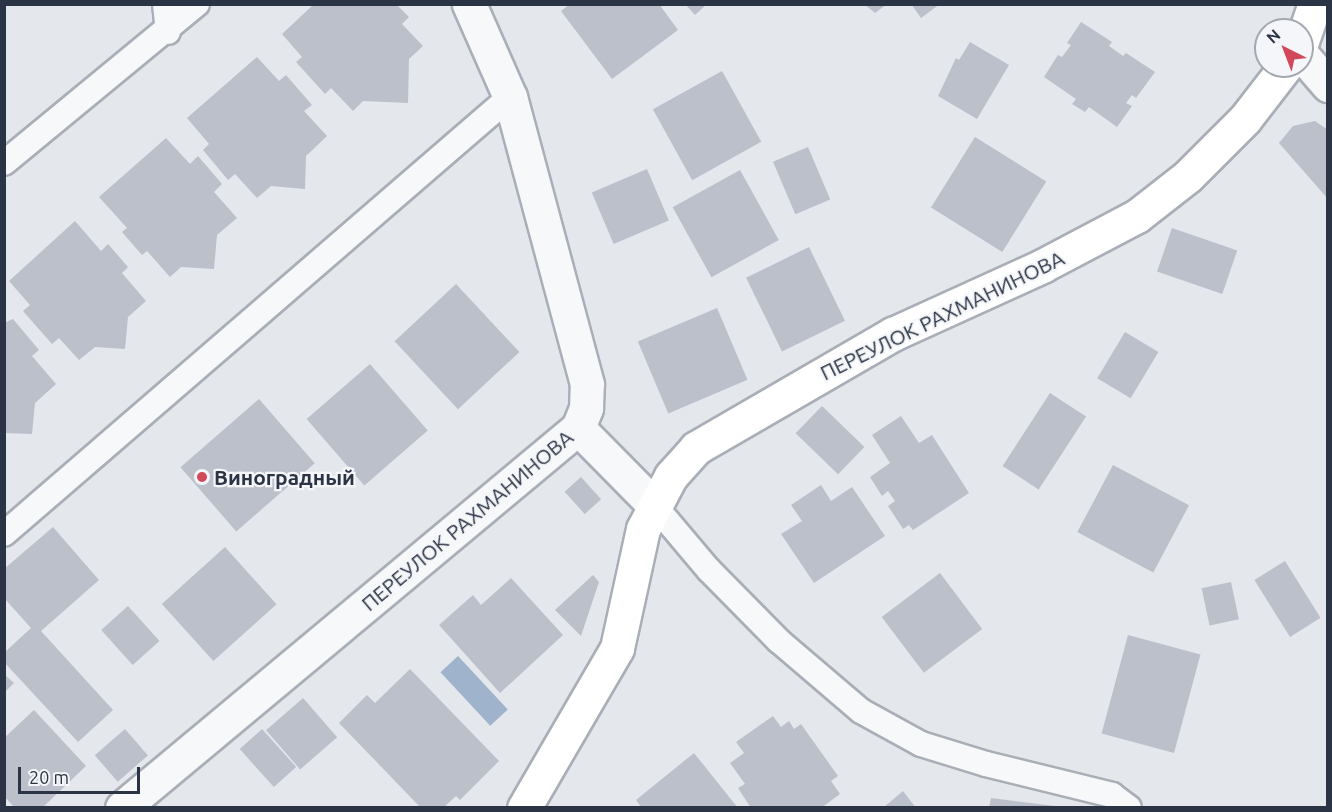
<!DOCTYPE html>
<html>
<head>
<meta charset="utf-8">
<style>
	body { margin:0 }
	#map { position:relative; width:1332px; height:812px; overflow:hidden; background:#e4e7ec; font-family:Ubuntu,sans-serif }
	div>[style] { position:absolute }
	.water>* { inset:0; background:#9fb4cc; transform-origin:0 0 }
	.building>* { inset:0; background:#bbc0ca; transform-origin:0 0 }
	.roads { filter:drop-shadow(2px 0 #a9aeb7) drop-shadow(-2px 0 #a9aeb7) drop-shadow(0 2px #a9aeb7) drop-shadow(0 -2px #a9aeb7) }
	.lane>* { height:24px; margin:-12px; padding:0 12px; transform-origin:12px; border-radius:12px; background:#f7f8fa }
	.street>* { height:33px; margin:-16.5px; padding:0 16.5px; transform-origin:16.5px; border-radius:16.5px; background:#f7f8fa }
	.secondary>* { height:33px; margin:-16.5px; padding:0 16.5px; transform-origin:16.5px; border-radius:16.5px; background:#fff }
	.dots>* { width:16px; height:16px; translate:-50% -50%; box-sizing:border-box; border:3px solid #f4f6f9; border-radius:50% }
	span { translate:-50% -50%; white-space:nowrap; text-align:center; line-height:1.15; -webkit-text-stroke:4.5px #f4f6f9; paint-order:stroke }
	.street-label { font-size:21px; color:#2b3445 }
	.poi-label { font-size:21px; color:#2b3445; font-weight:700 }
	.left { translate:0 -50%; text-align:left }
	.frame { position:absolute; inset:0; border:6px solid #2b3445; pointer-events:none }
	.north { position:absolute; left:1254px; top:18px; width:60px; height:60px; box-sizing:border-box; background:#f4f6f9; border:2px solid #a4a8b1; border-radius:50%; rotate:318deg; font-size:16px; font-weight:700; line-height:24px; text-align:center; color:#2b3445 }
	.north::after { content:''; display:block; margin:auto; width:21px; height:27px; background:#d1495b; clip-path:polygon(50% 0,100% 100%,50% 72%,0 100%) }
	.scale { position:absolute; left:18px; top:767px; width:122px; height:27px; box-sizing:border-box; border:3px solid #2b3445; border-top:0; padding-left:8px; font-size:18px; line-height:21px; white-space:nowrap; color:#2b3445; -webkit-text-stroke:4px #f4f6f9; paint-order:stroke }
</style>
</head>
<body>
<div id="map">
	<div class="water">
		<i style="left:458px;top:656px;width:73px;height:24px;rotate:47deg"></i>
	</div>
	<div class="building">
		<i style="clip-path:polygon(570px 4px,659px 4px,678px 30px,612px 79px,561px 11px)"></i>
		<i style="clip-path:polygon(685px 4px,707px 4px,695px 15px)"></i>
		<i style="clip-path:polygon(864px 4px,887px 4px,875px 13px)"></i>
		<i style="clip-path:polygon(911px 4px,940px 4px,921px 18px)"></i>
		<i style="clip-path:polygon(313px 5px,397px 5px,409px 17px,402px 24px,423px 46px,409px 59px,408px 103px,363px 101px,353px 111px,331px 88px,325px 94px,296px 62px,302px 57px,282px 34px)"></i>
		<i style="clip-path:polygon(1081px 22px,1112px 42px,1109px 46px,1123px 56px,1126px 53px,1155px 72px,1136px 98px,1132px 95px,1126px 103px,1132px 106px,1117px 127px,1089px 107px,1085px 112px,1072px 104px,1076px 99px,1044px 77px,1058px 55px,1062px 57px,1071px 45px,1067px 43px)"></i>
		<i style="clip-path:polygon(970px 42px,1009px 65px,977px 119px,938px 96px,956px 58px,959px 60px)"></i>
		<i style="clip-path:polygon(257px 57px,279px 81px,286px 75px,312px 105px,304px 111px,327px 136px,306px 156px,305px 189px,271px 186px,257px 198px,235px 174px,228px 180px,203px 150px,209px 144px,187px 118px)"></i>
		<i style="left:722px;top:71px;width:81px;height:79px;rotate:61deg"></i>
		<i style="clip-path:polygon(1315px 121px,1328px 130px,1328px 199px,1279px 143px,1293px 126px)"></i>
		<i style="left:975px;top:137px;width:84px;height:83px;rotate:32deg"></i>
		<i style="clip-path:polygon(166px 138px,190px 164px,198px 156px,222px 184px,214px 192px,237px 218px,217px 235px,214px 269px,181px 267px,170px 277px,147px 251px,142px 255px,122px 232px,127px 228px,99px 197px)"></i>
		<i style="left:808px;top:147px;width:57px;height:38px;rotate:67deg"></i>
		<i style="left:647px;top:169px;width:56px;height:60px;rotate:67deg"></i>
		<i style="left:740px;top:170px;width:80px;height:77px;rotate:61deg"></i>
		<i style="clip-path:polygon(75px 221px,101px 251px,108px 244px,128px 267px,122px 273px,146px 301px,128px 317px,125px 349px,95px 347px,79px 360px,59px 338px,52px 344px,23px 311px,30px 305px,9px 281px)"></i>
		<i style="left:1172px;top:228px;width:69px;height:46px;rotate:19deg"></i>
		<i style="left:809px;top:247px;width:82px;height:70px;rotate:64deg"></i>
		<i style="left:456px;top:284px;width:93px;height:84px;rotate:47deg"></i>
		<i style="left:717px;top:308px;width:78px;height:86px;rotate:67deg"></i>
		<i style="clip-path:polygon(13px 319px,39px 350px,32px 356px,56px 384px,35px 403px,32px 434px,4px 433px,4px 323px)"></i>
		<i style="left:1125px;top:332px;width:39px;height:54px;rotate:31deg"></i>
		<i style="left:370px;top:364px;width:88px;height:84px;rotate:49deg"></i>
		<i style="left:1050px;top:393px;width:43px;height:87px;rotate:33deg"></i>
		<i style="left:259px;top:399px;width:85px;height:104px;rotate:49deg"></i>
		<i style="left:822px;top:406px;width:59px;height:38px;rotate:44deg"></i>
		<i style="clip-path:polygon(901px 416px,919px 443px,932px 435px,969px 493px,913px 530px,909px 525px,903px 529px,888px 506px,895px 501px,888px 491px,882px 496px,870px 477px,890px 463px,872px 435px)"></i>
		<i style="left:1113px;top:465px;width:86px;height:76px;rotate:28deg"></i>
		<i style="left:581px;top:477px;width:30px;height:22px;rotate:48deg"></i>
		<i style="clip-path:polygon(821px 485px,831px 501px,852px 487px,885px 536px,814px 583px,781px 534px,802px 521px,791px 505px)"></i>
		<i style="clip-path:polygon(53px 527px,99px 580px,41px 631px,113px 710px,78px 742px,4px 662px,4px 653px,31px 628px,4px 598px,4px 569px)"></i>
		<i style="left:225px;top:547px;width:77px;height:85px;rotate:48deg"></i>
		<i style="left:1285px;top:561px;width:67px;height:36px;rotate:58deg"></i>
		<i style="left:940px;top:573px;width:70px;height:73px;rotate:53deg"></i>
		<i style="clip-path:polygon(593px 575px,599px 582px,581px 636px,555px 610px)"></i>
		<i style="clip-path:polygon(511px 578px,563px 635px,500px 693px,439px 625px,473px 595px,481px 605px)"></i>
		<i style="left:1231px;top:582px;width:38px;height:30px;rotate:78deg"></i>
		<i style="left:128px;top:606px;width:47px;height:36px;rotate:48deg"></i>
		<i style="left:1128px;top:635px;width:75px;height:102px;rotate:15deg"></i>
		<i style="clip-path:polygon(410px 669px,499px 761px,460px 800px,456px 796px,443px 808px,421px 808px,339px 723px,367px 695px,375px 703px)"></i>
		<i style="clip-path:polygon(4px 674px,14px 683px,4px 693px)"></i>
		<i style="left:303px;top:698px;width:52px;height:49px;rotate:49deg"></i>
		<i style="clip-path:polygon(34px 710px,86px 766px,42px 808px,15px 808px,4px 796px,4px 738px)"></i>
		<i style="clip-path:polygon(773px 716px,781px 727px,789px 721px,794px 729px,801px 724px,838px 776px,831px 781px,840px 794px,821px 808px,751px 808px,738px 788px,745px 784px,730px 763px,744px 753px,736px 742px)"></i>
		<i style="left:125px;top:729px;width:35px;height:40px;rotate:49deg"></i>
		<i style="left:262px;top:729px;width:51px;height:30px;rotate:48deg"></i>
		<i style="clip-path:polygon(694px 753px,738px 808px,642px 808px,636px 800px)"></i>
		<i style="clip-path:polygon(903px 791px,916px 808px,883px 808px)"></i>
		<i style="clip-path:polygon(991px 798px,1055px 806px,1055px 808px,989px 808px)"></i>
	</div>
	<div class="roads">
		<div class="lane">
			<i style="left:165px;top:4px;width:28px;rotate:84deg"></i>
			<i style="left:4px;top:163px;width:250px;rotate:-39.5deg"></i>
			<i style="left:654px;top:505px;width:85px;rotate:49.8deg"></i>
			<i style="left:709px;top:570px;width:100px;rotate:45.4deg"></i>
			<i style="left:779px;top:641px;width:108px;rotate:40.5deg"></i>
			<i style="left:861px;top:711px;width:68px;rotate:28.8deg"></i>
			<i style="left:921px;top:744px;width:68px;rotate:17.1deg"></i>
			<i style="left:986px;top:764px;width:130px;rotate:13.8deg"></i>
			<i style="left:1112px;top:795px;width:21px;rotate:37deg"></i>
			<i style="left:4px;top:534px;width:669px;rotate:-40.82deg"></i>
		</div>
		<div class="street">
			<i style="left:1302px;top:55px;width:40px;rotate:49deg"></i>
			<i style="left:578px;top:428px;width:108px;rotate:45.4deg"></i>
			<i style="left:122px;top:808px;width:594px;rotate:-39.81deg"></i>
			<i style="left:578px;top:428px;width:22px;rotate:-68deg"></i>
			<i style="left:586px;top:408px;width:24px;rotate:-88deg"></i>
			<i style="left:587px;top:384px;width:297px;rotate:-105deg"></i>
			<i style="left:510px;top:97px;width:102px;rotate:-113.8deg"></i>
		</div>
		<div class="secondary">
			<i style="left:1302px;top:41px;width:39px;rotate:-71deg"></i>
			<i style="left:524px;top:808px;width:185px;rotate:-59.8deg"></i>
			<i style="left:617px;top:648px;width:122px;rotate:-77.7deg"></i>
			<i style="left:643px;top:529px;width:60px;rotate:-62.2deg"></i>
			<i style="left:671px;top:476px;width:38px;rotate:-48deg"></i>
			<i style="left:696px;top:448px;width:228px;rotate:-30.1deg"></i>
			<i style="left:893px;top:334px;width:164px;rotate:-24.5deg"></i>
			<i style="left:1042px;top:266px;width:107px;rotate:-27.8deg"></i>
			<i style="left:1137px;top:216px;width:65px;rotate:-38.1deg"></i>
			<i style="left:1188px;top:176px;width:81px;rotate:-45deg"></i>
			<i style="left:1245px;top:119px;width:67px;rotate:-52.3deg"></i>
		</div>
	</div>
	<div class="dots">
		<i style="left:202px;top:477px;background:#d1495b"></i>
	</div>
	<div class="street-label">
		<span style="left:942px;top:315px;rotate:-26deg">ПЕРЕУЛОК РАХМАНИНОВА</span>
		<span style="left:467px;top:520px;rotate:-40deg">ПЕРЕУЛОК РАХМАНИНОВА</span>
	</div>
	<div class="poi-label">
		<span class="left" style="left:214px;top:477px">Виноградный</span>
	</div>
	<div class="frame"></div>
	<div class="north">N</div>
	<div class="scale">20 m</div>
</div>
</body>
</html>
